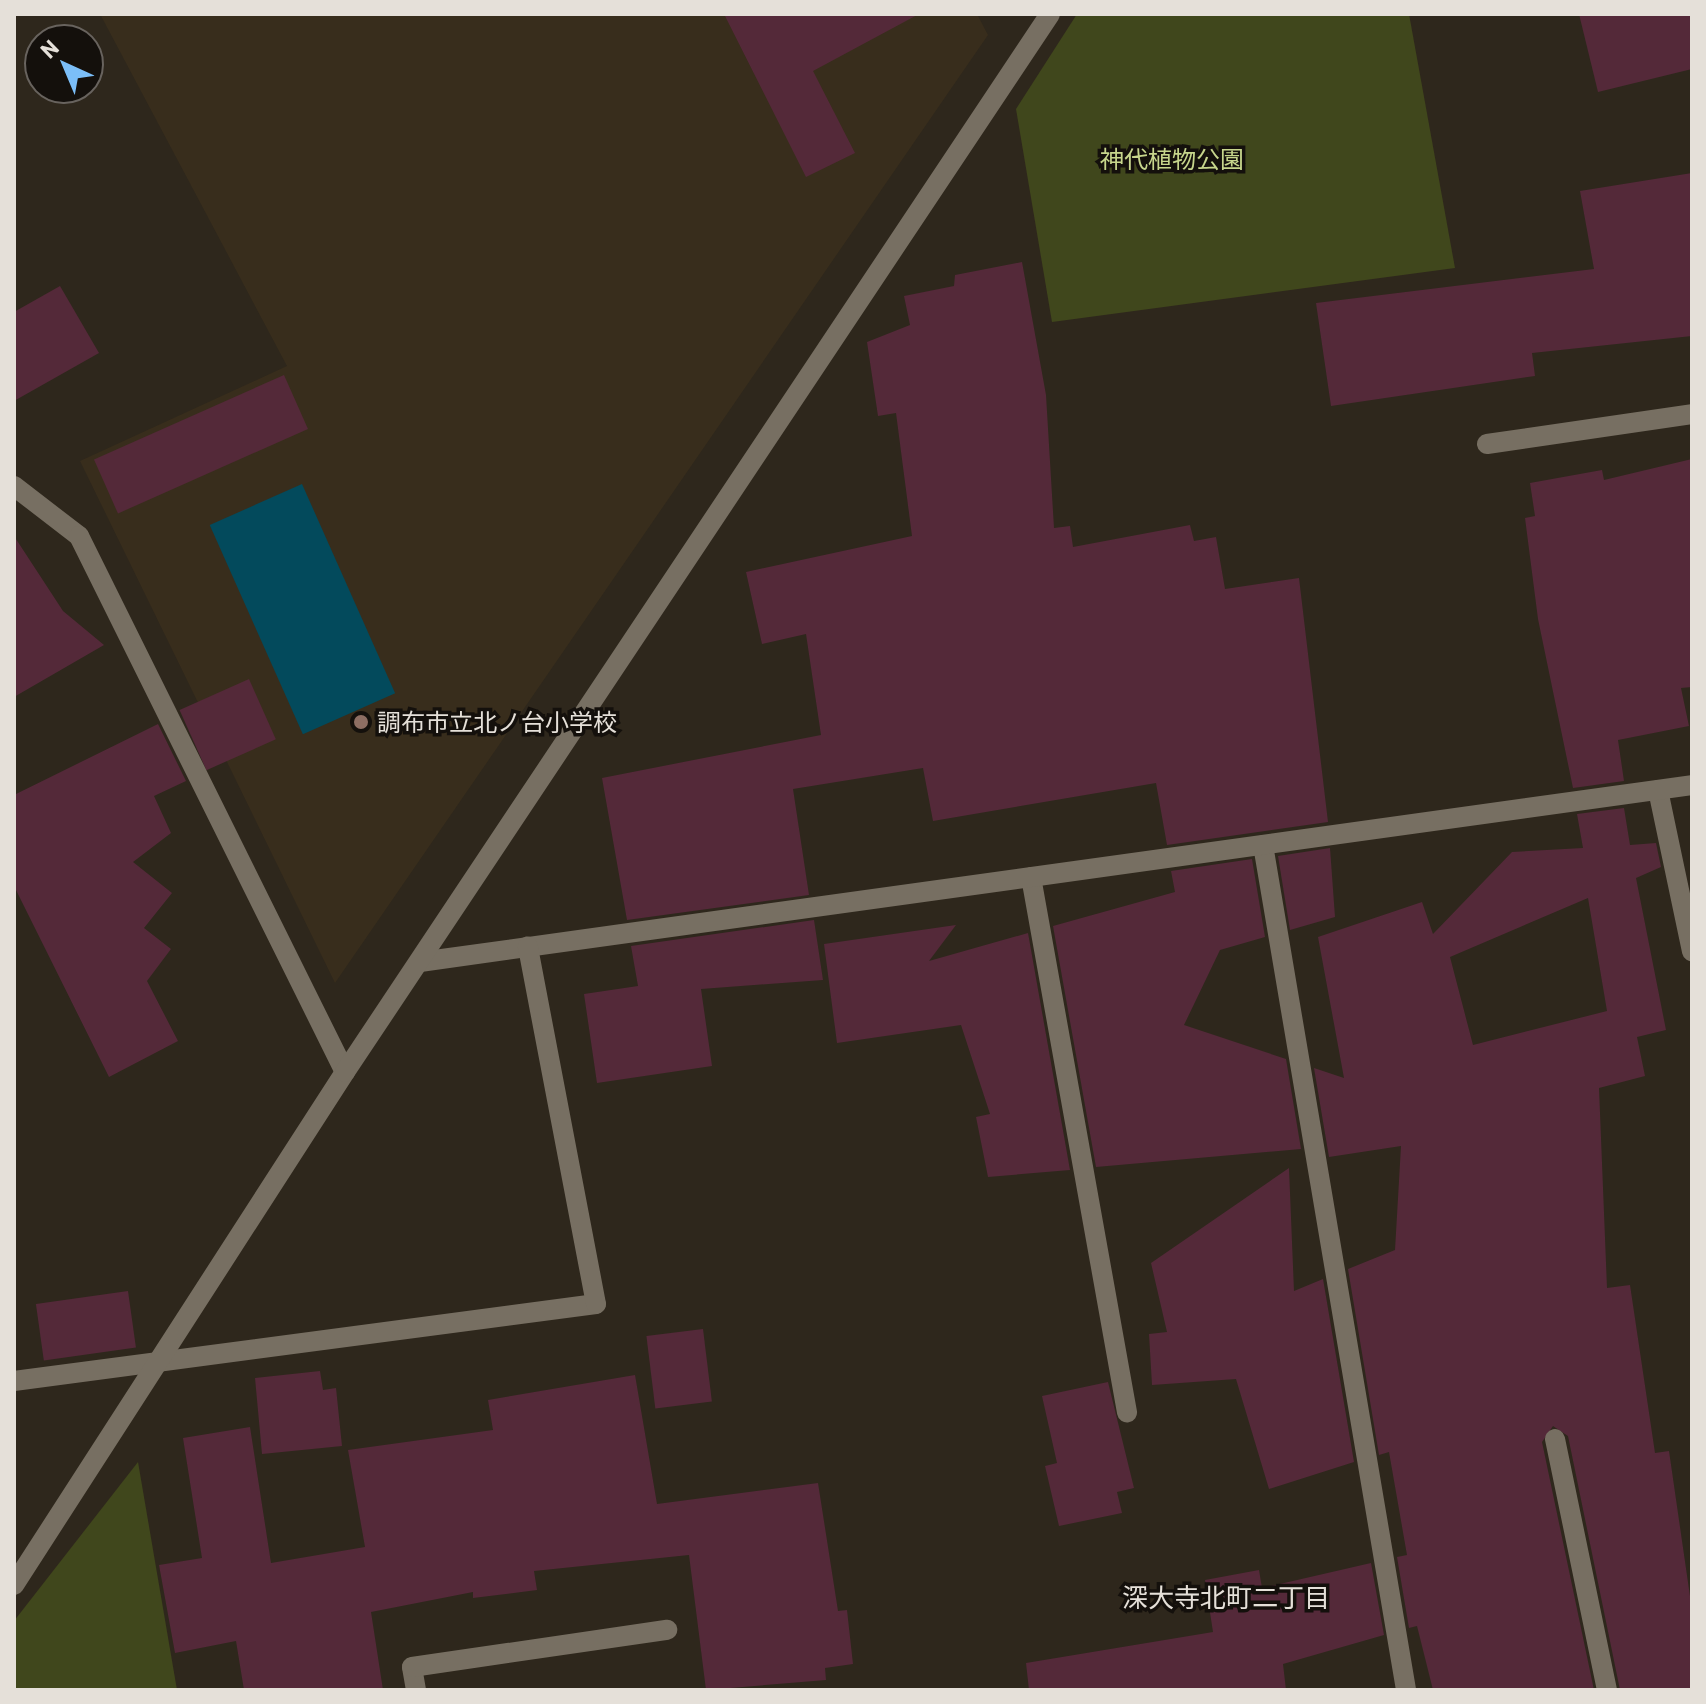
<!DOCTYPE html>
<html>
<head>
<meta charset="utf-8">
<style>
	body { margin:0 }
	#map { position:relative; width:1706px; height:1704px; overflow:hidden; background:#2e271c; font-family:Barlow,"Noto Sans JP",sans-serif }
	div>[style] { position:absolute }
	.built>* { inset:0; background:#382d1c }
	.green>* { inset:0; background:#40471c }
	.water>* { inset:0; background:#034a5c; transform-origin:0 0 }
	.building>* { inset:0; background:#542939; transform-origin:0 0 }
	.minor>* { height:20px; margin:-10px; padding:0 10px; transform-origin:10px; border-radius:10px; background:#776f62 }
	.dots>* { width:22px; height:22px; translate:-50% -50%; box-sizing:border-box; border:4px solid #14100c; border-radius:50% }
	span { translate:-50% -50%; white-space:nowrap; text-align:center; line-height:1.15; -webkit-text-stroke:7px #14100c; paint-order:stroke }
	.park-label { font-size:24px; color:#c7d68c }
	.poi-label { font-size:24px; color:#e5e0d9 }
	.left { translate:0 -50%; text-align:left }
	.neighbourhood-label { font-size:26px; color:#e5e0d9 }
	.frame { position:absolute; inset:0; border:16px solid #e5e0d9; pointer-events:none }
	.north { position:absolute; left:24px; top:24px; width:80px; height:80px; box-sizing:border-box; background:#14100c; border:2px solid #68635e; border-radius:50%; rotate:316deg; font-size:22px; font-weight:700; line-height:32px; text-align:center; color:#e5e0d9 }
	.north::after { content:''; display:block; margin:auto; width:28px; height:36px; background:#7bbef8; clip-path:polygon(50% 0,100% 100%,50% 72%,0 100%) }
</style>
</head>
<body>
<div id="map">
	<div class="built">
		<i style="clip-path:polygon(100px 14px,977px 14px,988px 35px,335px 983px,80px 461px,287px 366px)"></i>
	</div>
	<div class="green">
		<i style="clip-path:polygon(1077px 14px,1409px 14px,1455px 268px,1052px 322px,1016px 109px)"></i>
		<i style="clip-path:polygon(138px 1462px,177px 1690px,14px 1690px,14px 1621px)"></i>
	</div>
	<div class="water">
		<i style="left:302px;top:484px;width:229px;height:101px;rotate:66deg"></i>
	</div>
	<div class="building">
		<i style="clip-path:polygon(724px 14px,919px 14px,813px 71px,855px 153px,806px 177px)"></i>
		<i style="clip-path:polygon(1579px 14px,1692px 14px,1692px 69px,1598px 92px)"></i>
		<i style="clip-path:polygon(1692px 173px,1692px 336px,1532px 353px,1535px 376px,1331px 406px,1316px 303px,1594px 269px,1580px 191px)"></i>
		<i style="clip-path:polygon(1022px 262px,1046px 395px,1054px 528px,1070px 526px,1073px 547px,1190px 525px,1194px 541px,1216px 537px,1225px 589px,1299px 578px,1328px 822px,1167px 845px,1156px 783px,933px 821px,923px 768px,793px 789px,809px 895px,627px 920px,602px 778px,821px 735px,806px 634px,762px 644px,746px 572px,912px 536px,896px 413px,878px 416px,867px 342px,910px 325px,904px 296px,954px 286px,955px 275px)"></i>
		<i style="clip-path:polygon(60px 286px,99px 353px,14px 401px,14px 312px)"></i>
		<i style="left:284px;top:375px;width:59px;height:208px;rotate:66deg"></i>
		<i style="clip-path:polygon(1692px 459px,1692px 687px,1681px 688px,1689px 726px,1618px 740px,1624px 781px,1573px 788px,1538px 619px,1525px 518px,1535px 516px,1530px 483px,1602px 470px,1604px 480px)"></i>
		<i style="clip-path:polygon(14px 536px,63px 611px,104px 645px,14px 697px)"></i>
		<i style="left:249px;top:679px;width:66px;height:76px;rotate:66deg"></i>
		<i style="clip-path:polygon(158px 724px,186px 781px,154px 796px,171px 833px,133px 862px,172px 893px,144px 928px,171px 949px,147px 981px,178px 1041px,109px 1077px,14px 886px,14px 795px)"></i>
		<i style="clip-path:polygon(evenodd,1624px 808px,1630px 845px,1656px 843px,1661px 867px,1636px 878px,1666px 1030px,1637px 1037px,1645px 1076px,1599px 1088px,1607px 1288px,1630px 1285px,1655px 1453px,1669px 1451px,1692px 1610px,1692px 1690px,1620px 1690px,1568px 1436px,1553px 1426px,1542px 1442px,1594px 1690px,1433px 1690px,1417px 1626px,1409px 1628px,1397px 1557px,1407px 1555px,1389px 1452px,1379px 1455px,1348px 1269px,1395px 1250px,1401px 1146px,1329px 1157px,1314px 1068px,1344px 1078px,1318px 937px,1422px 902px,1433px 934px,1512px 852px,1583px 848px,1577px 814px,1624px 808px,1588px 898px,1607px 1011px,1473px 1045px,1450px 957px,1588px 898px)"></i>
		<i style="clip-path:polygon(1330px 848px,1335px 917px,1290px 930px,1278px 856px)"></i>
		<i style="clip-path:polygon(1252px 859px,1265px 937px,1220px 950px,1184px 1025px,1286px 1059px,1301px 1149px,1096px 1167px,1053px 926px,1175px 892px,1171px 871px)"></i>
		<i style="clip-path:polygon(814px 920px,823px 980px,701px 989px,712px 1066px,597px 1083px,584px 994px,638px 986px,631px 946px)"></i>
		<i style="clip-path:polygon(956px 925px,929px 961px,1028px 933px,1070px 1170px,988px 1177px,976px 1117px,990px 1114px,961px 1025px,837px 1043px,824px 944px)"></i>
		<i style="clip-path:polygon(1289px 1168px,1294px 1291px,1323px 1279px,1354px 1462px,1269px 1489px,1236px 1379px,1152px 1385px,1149px 1334px,1167px 1332px,1151px 1263px)"></i>
		<i style="left:128px;top:1291px;width:57px;height:93px;rotate:82deg"></i>
		<i style="left:703px;top:1329px;width:73px;height:57px;rotate:83deg"></i>
		<i style="clip-path:polygon(320px 1371px,323px 1390px,336px 1388px,342px 1446px,262px 1454px,255px 1378px)"></i>
		<i style="clip-path:polygon(635px 1375px,657px 1504px,818px 1483px,838px 1611px,847px 1610px,853px 1664px,825px 1668px,826px 1680px,706px 1690px,689px 1555px,534px 1571px,537px 1590px,473px 1598px,473px 1592px,371px 1612px,383px 1690px,244px 1690px,236px 1641px,175px 1653px,159px 1565px,202px 1558px,183px 1438px,250px 1427px,271px 1563px,365px 1547px,348px 1450px,493px 1430px,488px 1400px)"></i>
		<i style="clip-path:polygon(1108px 1382px,1134px 1488px,1117px 1492px,1122px 1513px,1059px 1526px,1045px 1466px,1057px 1463px,1042px 1396px)"></i>
		<i style="clip-path:polygon(1371px 1563px,1384px 1635px,1283px 1664px,1286px 1690px,1029px 1690px,1026px 1663px,1213px 1632px,1205px 1580px,1259px 1570px,1262px 1588px)"></i>
	</div>
	<div class="minor">
		<i style="left:1487px;top:444px;width:207px;rotate:-8.3deg"></i>
		<i style="left:14px;top:486px;width:82px;rotate:37.6deg"></i>
		<i style="left:79px;top:536px;width:598px;rotate:63.61deg"></i>
		<i style="left:1658px;top:790px;width:165px;rotate:78.1deg"></i>
		<i style="left:1263px;top:845px;width:857px;rotate:80.39deg"></i>
		<i style="left:1031px;top:877px;width:544px;rotate:79.83deg"></i>
		<i style="left:420px;top:962px;width:1284px;rotate:-7.92deg"></i>
		<i style="left:14px;top:1381px;width:587px;rotate:-7.54deg"></i>
		<i style="left:596px;top:1304px;width:364px;rotate:-100.8deg"></i>
		<i style="left:1555px;top:1439px;width:256px;rotate:78.3deg"></i>
		<i style="left:14px;top:1585px;width:611px;rotate:-57.17deg"></i>
		<i style="left:345px;top:1072px;width:1271px;rotate:-56.32deg"></i>
		<i style="left:416px;top:1690px;width:23px;rotate:-100deg"></i>
		<i style="left:412px;top:1667px;width:258px;rotate:-8.3deg"></i>
	</div>
	<div class="dots">
		<i style="left:361px;top:722px;background:#8d6e63"></i>
	</div>
	<div class="park-label">
		<span style="left:1172px;top:159px">神代植物公園</span>
	</div>
	<div class="poi-label">
		<span class="left" style="left:377px;top:722px">調布市立北ノ台小学校</span>
	</div>
	<div class="neighbourhood-label">
		<span style="left:1226px;top:1597px">深大寺北町二丁目</span>
	</div>
	<div class="frame"></div>
	<div class="north">N</div>
</div>
</body>
</html>
